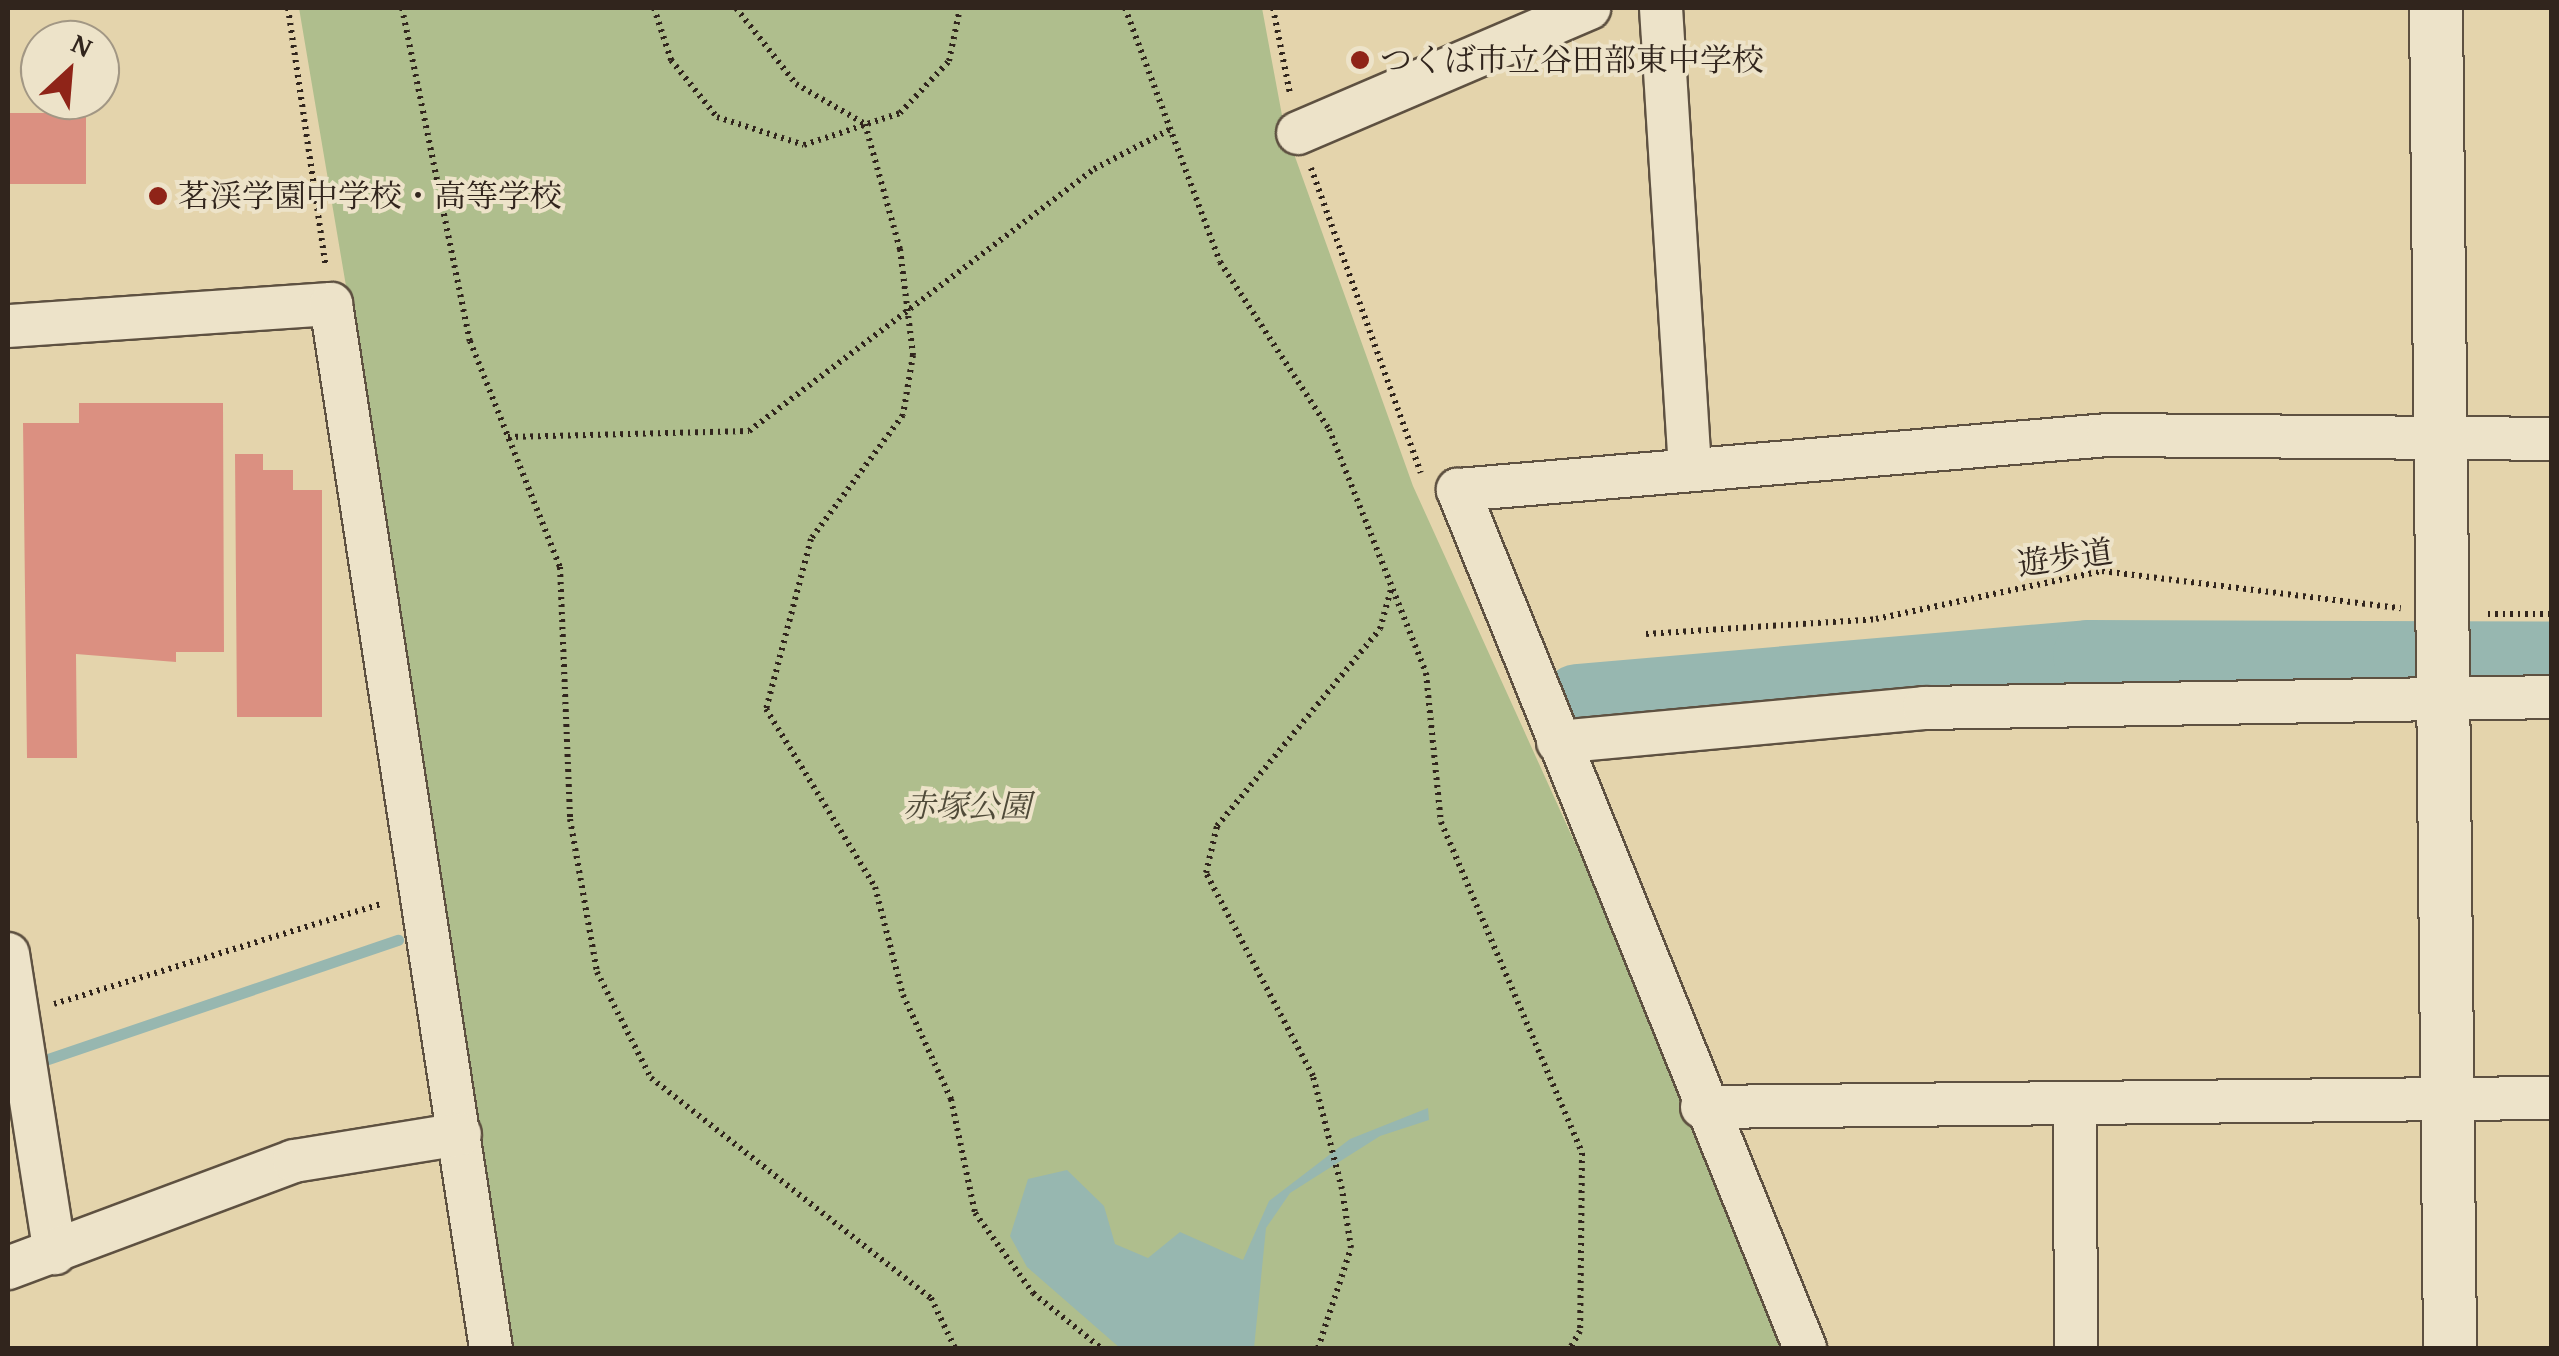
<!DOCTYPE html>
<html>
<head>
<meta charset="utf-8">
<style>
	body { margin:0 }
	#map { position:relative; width:2559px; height:1356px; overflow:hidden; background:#e4d4ac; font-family:"Gentium Book Plus","Noto Serif JP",serif }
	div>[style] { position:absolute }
	.green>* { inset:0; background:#afbe8d }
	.water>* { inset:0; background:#97b7b0 }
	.stream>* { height:11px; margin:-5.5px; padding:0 5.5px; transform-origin:5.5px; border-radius:5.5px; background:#97b7b0 }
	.river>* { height:70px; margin:-35px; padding:0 35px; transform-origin:35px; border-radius:35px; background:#97b7b0 }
	.building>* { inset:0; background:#db9081; transform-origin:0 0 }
	.path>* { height:6px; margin-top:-3px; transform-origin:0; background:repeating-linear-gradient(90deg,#31251d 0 2.5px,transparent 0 7.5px) }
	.roads { filter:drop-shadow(2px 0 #5e5141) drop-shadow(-2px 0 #5e5141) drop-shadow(0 2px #5e5141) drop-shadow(0 -2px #5e5141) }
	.minor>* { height:42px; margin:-21px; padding:0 21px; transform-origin:21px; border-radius:21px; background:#ede3c9 }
	.tertiary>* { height:52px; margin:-26px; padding:0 26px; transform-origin:26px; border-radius:26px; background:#ede3c9 }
	.dots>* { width:28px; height:28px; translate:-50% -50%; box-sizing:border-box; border:5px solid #ede3c9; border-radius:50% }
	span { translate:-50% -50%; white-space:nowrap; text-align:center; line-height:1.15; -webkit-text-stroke:8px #ede3c9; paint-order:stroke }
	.poi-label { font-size:32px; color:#31251d }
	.left { translate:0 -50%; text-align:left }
	.street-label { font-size:32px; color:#31251d }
	.park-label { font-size:32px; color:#504b39; font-style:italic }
	.frame { position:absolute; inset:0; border:10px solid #31251d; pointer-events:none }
	.north { position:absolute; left:20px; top:20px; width:100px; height:100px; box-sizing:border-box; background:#ede3c9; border:2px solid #a29784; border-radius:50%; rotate:26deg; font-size:28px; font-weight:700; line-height:40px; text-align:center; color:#31251d }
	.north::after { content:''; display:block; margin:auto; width:35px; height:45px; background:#8f2418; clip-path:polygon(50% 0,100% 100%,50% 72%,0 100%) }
</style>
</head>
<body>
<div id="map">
	<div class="green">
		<i style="clip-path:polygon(299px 8px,1262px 8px,1284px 126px,1413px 486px,1804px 1348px,491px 1348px,347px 292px)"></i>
	</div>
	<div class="water">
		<i style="clip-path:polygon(1428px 1108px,1429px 1120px,1380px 1136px,1290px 1193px,1266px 1228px,1254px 1348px,1120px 1348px,1027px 1267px,1010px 1236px,1028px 1179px,1067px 1170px,1104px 1206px,1115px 1244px,1148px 1258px,1180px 1232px,1243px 1260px,1269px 1201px,1350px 1139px)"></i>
	</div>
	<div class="stream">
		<i style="left:45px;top:1060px;width:373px;rotate:-18.8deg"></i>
	</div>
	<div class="river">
		<i style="left:1577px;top:699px;width:513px;rotate:-4.92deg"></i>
		<i style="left:2088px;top:655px;width:464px;rotate:0.2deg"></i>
	</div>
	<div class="building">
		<i style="left:8px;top:113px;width:78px;height:71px"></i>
		<i style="clip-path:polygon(79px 403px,223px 403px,224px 652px,176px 652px,176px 662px,76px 654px,77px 758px,27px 758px,23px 423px,79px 423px)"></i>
		<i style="clip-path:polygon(235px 454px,263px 454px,263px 470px,293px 470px,293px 490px,322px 490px,322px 717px,237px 717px)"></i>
	</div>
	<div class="path">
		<i style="left:288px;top:8px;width:258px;rotate:81.7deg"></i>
		<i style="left:402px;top:8px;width:340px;rotate:78.5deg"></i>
		<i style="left:470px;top:341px;width:243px;rotate:68.3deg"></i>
		<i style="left:560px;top:567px;width:252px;rotate:87.7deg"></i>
		<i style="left:570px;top:819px;width:155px;rotate:80deg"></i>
		<i style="left:597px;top:972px;width:119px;rotate:63deg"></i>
		<i style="left:651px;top:1078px;width:356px;rotate:38.2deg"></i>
		<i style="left:931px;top:1298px;width:55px;rotate:64.4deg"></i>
		<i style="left:654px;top:8px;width:55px;rotate:71.9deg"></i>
		<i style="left:671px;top:60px;width:73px;rotate:51.1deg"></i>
		<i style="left:717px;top:117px;width:91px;rotate:17.8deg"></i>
		<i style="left:804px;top:145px;width:101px;rotate:-18.4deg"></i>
		<i style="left:900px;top:113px;width:71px;rotate:-46.7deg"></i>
		<i style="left:949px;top:61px;width:54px;rotate:-78.3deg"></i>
		<i style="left:736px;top:8px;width:97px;rotate:51.7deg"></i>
		<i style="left:796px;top:84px;width:80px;rotate:30.1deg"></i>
		<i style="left:865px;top:124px;width:130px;rotate:74.4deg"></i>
		<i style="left:900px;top:249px;width:107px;rotate:83deg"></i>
		<i style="left:913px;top:355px;width:61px;rotate:99.5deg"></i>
		<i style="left:903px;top:415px;width:154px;rotate:126.6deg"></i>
		<i style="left:811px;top:539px;width:176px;rotate:104.8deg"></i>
		<i style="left:766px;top:709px;width:209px;rotate:58.5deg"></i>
		<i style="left:875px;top:887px;width:112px;rotate:75.5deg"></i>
		<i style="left:903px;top:995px;width:115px;rotate:65.2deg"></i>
		<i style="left:951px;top:1099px;width:116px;rotate:78.1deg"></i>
		<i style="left:975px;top:1213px;width:99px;rotate:54.1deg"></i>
		<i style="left:1033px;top:1293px;width:87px;rotate:39deg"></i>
		<i style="left:1125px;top:8px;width:271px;rotate:69.5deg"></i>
		<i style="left:1220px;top:262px;width:199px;rotate:56.9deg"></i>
		<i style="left:1329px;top:429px;width:263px;rotate:68.3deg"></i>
		<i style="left:1426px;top:673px;width:150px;rotate:84.3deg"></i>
		<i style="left:1441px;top:822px;width:360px;rotate:66.9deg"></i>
		<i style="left:1582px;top:1153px;width:178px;rotate:90.6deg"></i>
		<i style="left:1580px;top:1331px;width:20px;rotate:120deg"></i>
		<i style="left:1273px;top:8px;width:88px;rotate:78.8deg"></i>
		<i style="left:1311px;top:168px;width:324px;rotate:70.2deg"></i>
		<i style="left:508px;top:437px;width:241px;rotate:-1.4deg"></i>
		<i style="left:749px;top:431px;width:433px;rotate:-37.2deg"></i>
		<i style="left:1094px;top:169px;width:85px;rotate:-27.5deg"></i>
		<i style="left:2488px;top:614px;width:64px"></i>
		<i style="left:1646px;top:634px;width:230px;rotate:-3.7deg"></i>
		<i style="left:1876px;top:619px;width:231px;rotate:-12deg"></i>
		<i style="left:2102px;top:571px;width:301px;rotate:7.1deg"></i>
		<i style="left:54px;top:1004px;width:343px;rotate:-17deg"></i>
		<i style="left:1318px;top:1348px;width:105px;rotate:-71.7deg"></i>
		<i style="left:1351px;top:1248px;width:60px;rotate:-98.7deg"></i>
		<i style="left:1342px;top:1189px;width:117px;rotate:-104.4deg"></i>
		<i style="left:1313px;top:1076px;width:229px;rotate:-117.8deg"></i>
		<i style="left:1206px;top:873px;width:48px;rotate:-76.8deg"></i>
		<i style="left:1217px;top:826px;width:256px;rotate:-50.4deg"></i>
		<i style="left:1380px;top:629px;width:41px;rotate:-74.6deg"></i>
	</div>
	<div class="roads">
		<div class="minor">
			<i style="left:1661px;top:8px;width:460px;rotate:86.4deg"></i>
			<i style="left:1298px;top:133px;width:317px;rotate:-23.2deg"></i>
			<i style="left:8px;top:326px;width:324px;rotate:-3.9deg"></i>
			<i style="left:331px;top:304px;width:1056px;rotate:81.29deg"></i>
			<i style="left:1558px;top:742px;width:368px;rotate:-5.3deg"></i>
			<i style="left:1924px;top:708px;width:628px;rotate:-1deg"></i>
			<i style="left:8px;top:954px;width:303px;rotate:81.1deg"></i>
			<i style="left:2075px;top:1103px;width:245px;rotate:89.8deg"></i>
			<i style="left:1702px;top:1107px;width:850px;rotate:-0.61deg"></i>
			<i style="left:8px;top:1268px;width:305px;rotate:-20.5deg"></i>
			<i style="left:294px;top:1161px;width:168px;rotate:-9.2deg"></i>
			<i style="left:1805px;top:1348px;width:926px;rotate:-112.02deg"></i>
			<i style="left:1458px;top:490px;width:652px;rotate:-4.84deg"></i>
			<i style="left:2108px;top:435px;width:444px;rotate:0.5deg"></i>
		</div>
		<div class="tertiary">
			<i style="left:2436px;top:8px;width:1340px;rotate:89.4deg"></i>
		</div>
	</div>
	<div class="dots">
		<i style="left:1360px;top:60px;background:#8f2418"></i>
		<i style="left:158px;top:196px;background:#8f2418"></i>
	</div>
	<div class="poi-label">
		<span class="left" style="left:1380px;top:60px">つくば市立谷田部東中学校</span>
		<span class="left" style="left:178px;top:196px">茗渓学園中学校・高等学校</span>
	</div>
	<div class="street-label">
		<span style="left:2065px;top:558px;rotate:-8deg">遊歩道</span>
	</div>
	<div class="park-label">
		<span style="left:967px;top:806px">赤塚公園</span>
	</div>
	<div class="frame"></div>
	<div class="north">N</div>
</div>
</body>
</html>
